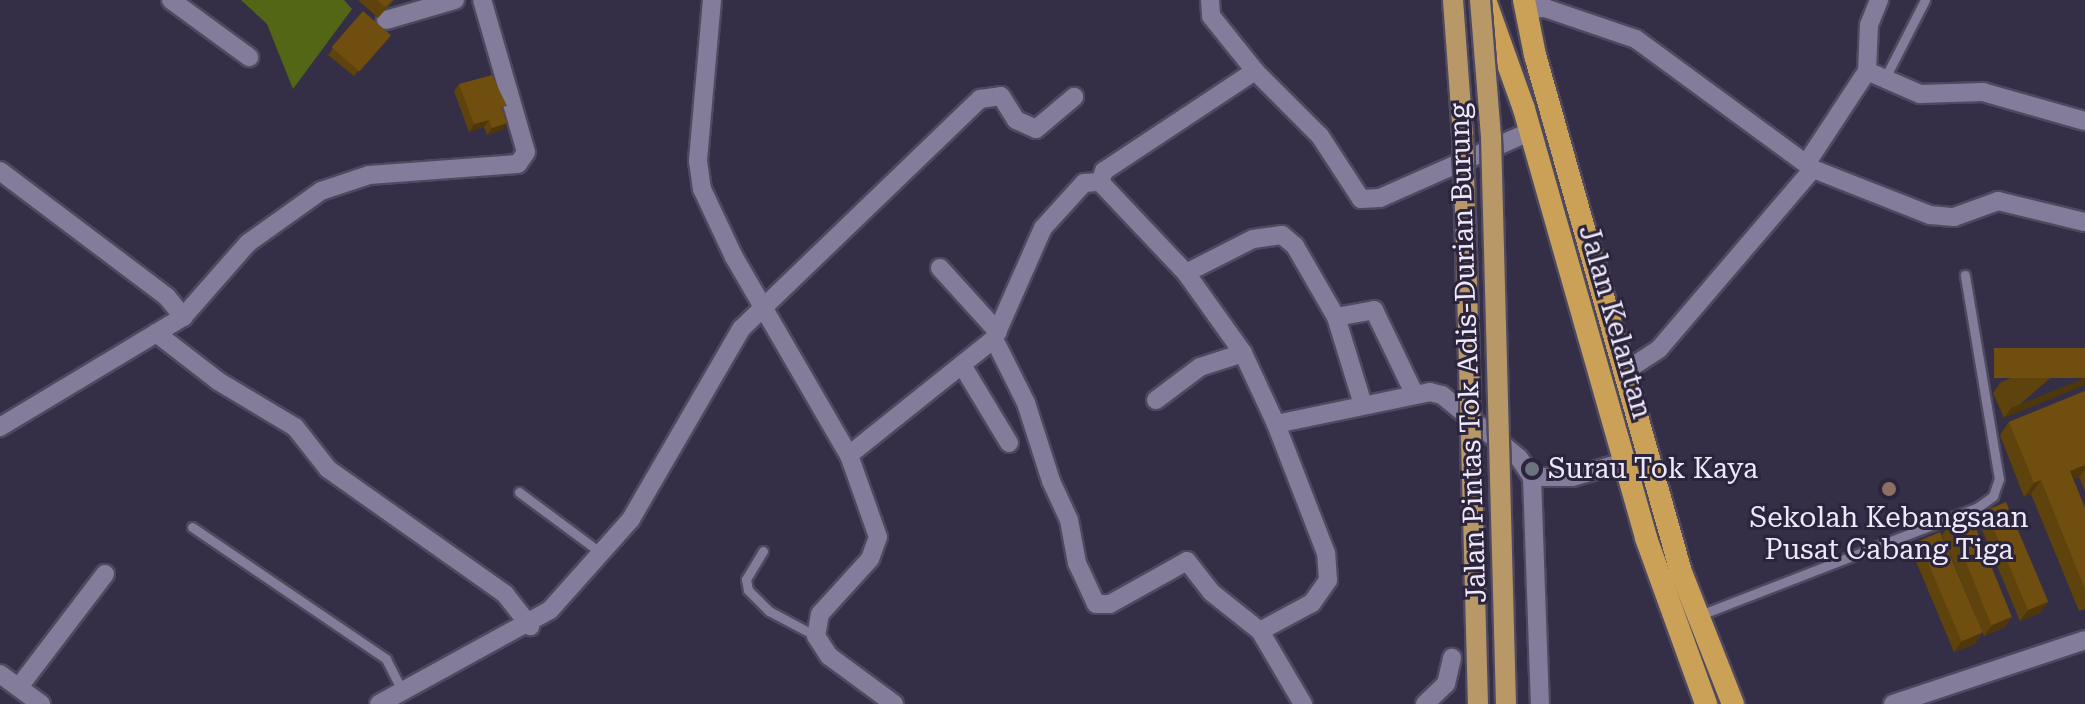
<!DOCTYPE html>
<html>
<head>
<meta charset="utf-8">
<style>
	body { margin:0 }
	#map { position:relative; width:2085px; height:704px; overflow:hidden; background:#352e47; font-family:"Roboto Serif",serif }
	div>[style] { position:absolute }
	.green>* { inset:0; background:#526615 }
	.roads { filter:drop-shadow(2px 0 #4e495e) drop-shadow(-2px 0 #4e495e) drop-shadow(0 2px #4e495e) drop-shadow(0 -2px #4e495e) }
	.service>* { height:9px; margin:-4.5px; padding:0 4.5px; transform-origin:4.5px; border-radius:4.5px; background:#837c9a }
	.minor>* { height:18px; margin:-9px; padding:0 9px; transform-origin:9px; border-radius:9px; background:#837c9a }
	.trunk>* { height:22px; margin:-11px; padding:0 11px; transform-origin:11px; border-radius:11px; background:#cba158 }
	.bridges { filter:drop-shadow(2px 0 #4e495e) drop-shadow(-2px 0 #4e495e) drop-shadow(0 2px #4e495e) drop-shadow(0 -2px #4e495e) }
	.primary-bridge>* { height:20px; margin:-10px; padding:0 10px; transform-origin:10px; border-radius:10px; background:#b99868 }
	.wall>* { inset:0; background:#5f430d }
	.shaded-wall>* { inset:0; background:#4e370a }
	.building>* { inset:0; background:#6f4e0f; transform-origin:0 0 }
	.dots>* { width:22px; height:22px; translate:-50% -50%; box-sizing:border-box; border:4px solid #2b243c; border-radius:50% }
	span { translate:-50% -50%; white-space:nowrap; text-align:center; line-height:1.15; -webkit-text-stroke:6px #2b243c; paint-order:stroke }
	.street-label { font-size:28px; color:#ede9f9 }
	.poi-label { font-size:28px; color:#ede9f9 }
	.left { translate:0 -50%; text-align:left }
</style>
</head>
<body>
<div id="map">
	<div class="green">
		<i style="clip-path:polygon(241px 0,344px 0,352px 9px,293px 89px,267px 24px)"></i>
	</div>
	<div class="roads">
		<div class="service">
			<i style="left:1884px;top:80px;width:90px;rotate:-62.9deg"></i>
			<i style="left:519px;top:492px;width:102px;rotate:36.6deg"></i>
			<i style="left:192px;top:527px;width:235px;rotate:34.2deg"></i>
			<i style="left:386px;top:659px;width:37px;rotate:63deg"></i>
			<i style="left:763px;top:551px;width:33px;rotate:121deg"></i>
			<i style="left:746px;top:579px;width:11px;rotate:80deg"></i>
			<i style="left:748px;top:590px;width:30px;rotate:45deg"></i>
			<i style="left:769px;top:611px;width:53px;rotate:28deg"></i>
			<i style="left:1700px;top:615px;width:298px;rotate:-21.2deg"></i>
			<i style="left:1978px;top:507px;width:19px;rotate:-36deg"></i>
			<i style="left:1993px;top:496px;width:18px;rotate:-71deg"></i>
			<i style="left:1999px;top:479px;width:207px;rotate:-99.5deg"></i>
		</div>
		<div class="minor">
			<i style="left:171px;top:0;width:97px;rotate:36.2deg"></i>
			<i style="left:712px;top:0;width:162px;rotate:95deg"></i>
			<i style="left:698px;top:161px;width:28px;rotate:82deg"></i>
			<i style="left:702px;top:189px;width:75px;rotate:64.8deg"></i>
			<i style="left:734px;top:257px;width:229px;rotate:59.9deg"></i>
			<i style="left:849px;top:455px;width:87px;rotate:70.5deg"></i>
			<i style="left:878px;top:537px;width:23px;rotate:110deg"></i>
			<i style="left:870px;top:559px;width:74px;rotate:132.3deg"></i>
			<i style="left:820px;top:614px;width:22px;rotate:100deg"></i>
			<i style="left:816px;top:636px;width:24px;rotate:57deg"></i>
			<i style="left:829px;top:656px;width:81px;rotate:36.4deg"></i>
			<i style="left:1210px;top:0;width:16px;rotate:86deg"></i>
			<i style="left:1211px;top:16px;width:70px;rotate:51.3deg"></i>
			<i style="left:1255px;top:71px;width:92px;rotate:45deg"></i>
			<i style="left:1320px;top:136px;width:75px;rotate:56.9deg"></i>
			<i style="left:1361px;top:199px;width:19px;rotate:-3deg"></i>
			<i style="left:1380px;top:198px;width:165px;rotate:-23.9deg"></i>
			<i style="left:1526px;top:9px;width:19px;rotate:-3deg"></i>
			<i style="left:1545px;top:8px;width:96px;rotate:18.8deg"></i>
			<i style="left:1636px;top:39px;width:220px;rotate:36.3deg"></i>
			<i style="left:1813px;top:169px;width:126px;rotate:21.5deg"></i>
			<i style="left:1930px;top:215px;width:24px;rotate:5deg"></i>
			<i style="left:1954px;top:217px;width:47px;rotate:-20deg"></i>
			<i style="left:1998px;top:201px;width:89px;rotate:13.6deg"></i>
			<i style="left:386px;top:20px;width:72px;rotate:-16.2deg"></i>
			<i style="left:1867px;top:71px;width:58px;rotate:23.5deg"></i>
			<i style="left:1920px;top:94px;width:63px;rotate:-1.8deg"></i>
			<i style="left:1983px;top:92px;width:106px;rotate:15.9deg"></i>
			<i style="left:1806px;top:164px;width:111px;rotate:-56.7deg"></i>
			<i style="left:1867px;top:71px;width:46px;rotate:-87.5deg"></i>
			<i style="left:1869px;top:25px;width:27px;rotate:-68deg"></i>
			<i style="left:0;top:171px;width:209px;rotate:37deg"></i>
			<i style="left:167px;top:297px;width:26px;rotate:51deg"></i>
			<i style="left:183px;top:317px;width:214px;rotate:149deg"></i>
			<i style="left:1100px;top:182px;width:12px;rotate:-70deg"></i>
			<i style="left:1104px;top:171px;width:181px;rotate:-33.5deg"></i>
			<i style="left:940px;top:268px;width:86px;rotate:47.8deg"></i>
			<i style="left:1186px;top:273px;width:75px;rotate:-26.9deg"></i>
			<i style="left:1253px;top:239px;width:29px;rotate:-8deg"></i>
			<i style="left:1282px;top:235px;width:17px;rotate:40deg"></i>
			<i style="left:1295px;top:246px;width:82px;rotate:60deg"></i>
			<i style="left:1336px;top:317px;width:92px;rotate:72.9deg"></i>
			<i style="left:183px;top:317px;width:98px;rotate:-48.7deg"></i>
			<i style="left:248px;top:243px;width:90px;rotate:-35.5deg"></i>
			<i style="left:321px;top:191px;width:51px;rotate:-18.4deg"></i>
			<i style="left:369px;top:175px;width:149px;rotate:-4.2deg"></i>
			<i style="left:518px;top:164px;width:14px;rotate:-56deg"></i>
			<i style="left:526px;top:152px;width:158px;rotate:-106.1deg"></i>
			<i style="left:1336px;top:317px;width:39px;rotate:-10deg"></i>
			<i style="left:1374px;top:310px;width:92px;rotate:64.3deg"></i>
			<i style="left:156px;top:333px;width:78px;rotate:37.7deg"></i>
			<i style="left:218px;top:381px;width:90px;rotate:30.9deg"></i>
			<i style="left:295px;top:427px;width:53px;rotate:51.8deg"></i>
			<i style="left:328px;top:469px;width:217px;rotate:35.2deg"></i>
			<i style="left:505px;top:594px;width:41px;rotate:52deg"></i>
			<i style="left:994px;top:339px;width:72px;rotate:63.4deg"></i>
			<i style="left:1026px;top:403px;width:82px;rotate:72.2deg"></i>
			<i style="left:1051px;top:481px;width:43px;rotate:65.2deg"></i>
			<i style="left:1069px;top:520px;width:44px;rotate:79.5deg"></i>
			<i style="left:1077px;top:563px;width:45px;rotate:65.1deg"></i>
			<i style="left:1096px;top:604px;width:14px"></i>
			<i style="left:1110px;top:604px;width:88px;rotate:-29.2deg"></i>
			<i style="left:1187px;top:561px;width:39px;rotate:52deg"></i>
			<i style="left:1211px;top:592px;width:63px;rotate:38.5deg"></i>
			<i style="left:1260px;top:631px;width:85px;rotate:59.5deg"></i>
			<i style="left:962px;top:365px;width:91px;rotate:58.9deg"></i>
			<i style="left:1624px;top:372px;width:42px;rotate:-33.3deg"></i>
			<i style="left:1659px;top:349px;width:237px;rotate:-49.5deg"></i>
			<i style="left:1156px;top:400px;width:55px;rotate:-36.9deg"></i>
			<i style="left:1200px;top:367px;width:45px;rotate:-18deg"></i>
			<i style="left:849px;top:455px;width:186px;rotate:-38.7deg"></i>
			<i style="left:994px;top:339px;width:121px;rotate:-66.2deg"></i>
			<i style="left:1043px;top:228px;width:61px;rotate:-47.7deg"></i>
			<i style="left:1084px;top:183px;width:16px;rotate:-4deg"></i>
			<i style="left:1100px;top:182px;width:125px;rotate:46.6deg"></i>
			<i style="left:1186px;top:273px;width:98px;rotate:54.5deg"></i>
			<i style="left:1243px;top:353px;width:78px;rotate:65.1deg"></i>
			<i style="left:1276px;top:424px;width:157px;rotate:-11.7deg"></i>
			<i style="left:1430px;top:392px;width:12px;rotate:14deg"></i>
			<i style="left:1442px;top:395px;width:99px;rotate:39.3deg"></i>
			<i style="left:1519px;top:458px;width:23px;rotate:56deg"></i>
			<i style="left:1532px;top:477px;width:40px"></i>
			<i style="left:1572px;top:477px;width:54px;rotate:-16.1deg"></i>
			<i style="left:1532px;top:477px;width:227px;rotate:88deg"></i>
			<i style="left:1260px;top:631px;width:59px;rotate:-28.3deg"></i>
			<i style="left:1312px;top:603px;width:28px;rotate:-55deg"></i>
			<i style="left:1328px;top:580px;width:27px;rotate:-94deg"></i>
			<i style="left:1326px;top:553px;width:138px;rotate:-111.2deg"></i>
			<i style="left:0;top:674px;width:51px;rotate:36.2deg"></i>
			<i style="left:19px;top:687px;width:142px;rotate:-52.7deg"></i>
			<i style="left:379px;top:704px;width:195px;rotate:-28.8deg"></i>
			<i style="left:550px;top:610px;width:122px;rotate:-48.3deg"></i>
			<i style="left:631px;top:519px;width:220px;rotate:-59.9deg"></i>
			<i style="left:741px;top:329px;width:332px;rotate:-43.9deg"></i>
			<i style="left:980px;top:99px;width:21px;rotate:-8deg"></i>
			<i style="left:1001px;top:96px;width:28px;rotate:58deg"></i>
			<i style="left:1016px;top:120px;width:22px;rotate:24deg"></i>
			<i style="left:1036px;top:129px;width:50px;rotate:-40.1deg"></i>
			<i style="left:1425px;top:704px;width:29px;rotate:-44deg"></i>
			<i style="left:1446px;top:684px;width:27px;rotate:-77deg"></i>
			<i style="left:1893px;top:704px;width:202px;rotate:-18.4deg"></i>
		</div>
		<div class="trunk">
			<i style="left:1485px;top:0;width:116px;rotate:70.3deg"></i>
			<i style="left:1524px;top:109px;width:446px;rotate:74.1deg"></i>
			<i style="left:1646px;top:538px;width:177px;rotate:70.1deg"></i>
			<i style="left:1524px;top:0;width:56px;rotate:78.7deg"></i>
			<i style="left:1535px;top:55px;width:537px;rotate:74.23deg"></i>
			<i style="left:1681px;top:572px;width:142px;rotate:68.5deg"></i>
		</div>
	</div>
	<div class="bridges">
		<div class="primary-bridge">
			<i style="left:1453px;top:0;width:136px;rotate:85.8deg"></i>
			<i style="left:1463px;top:136px;width:568px;rotate:88.49deg"></i>
			<i style="left:1480px;top:0;width:136px;rotate:85.4deg"></i>
			<i style="left:1491px;top:136px;width:568px;rotate:88.49deg"></i>
		</div>
	</div>
	<div class="wall">
		<i style="clip-path:polygon(358px 0,394px 0,378px 18px)"></i>
		<i style="clip-path:polygon(391px 35px,386px 42px,354px 76px,328px 55px,333px 48px)"></i>
		<i style="clip-path:polygon(459px 84px,503px 112px,507px 123px,502px 130px,487px 135px,484px 127px,469px 132px,454px 91px)"></i>
		<i style="clip-path:polygon(2085px 348px,2004px 418px,1993px 393px,2001px 382px)"></i>
		<i style="clip-path:polygon(2085px 391px,2085px 491px,2079px 477px,2073px 479px,2085px 508px,2085px 609px,2079px 611px,2031px 494px,2024px 497px,2000px 435px,2009px 422px)"></i>
		<i style="clip-path:polygon(1985px 510px,2048px 602px,2040px 613px,2020px 621px,1978px 520px)"></i>
		<i style="clip-path:polygon(1950px 524px,2005px 627px,1984px 636px,1942px 535px)"></i>
		<i style="clip-path:polygon(1919px 541px,1982px 633px,1975px 644px,1954px 652px,1912px 552px)"></i>
	</div>
	<div class="shaded-wall">
		<i style="clip-path:polygon(391px 35px,386px 42px,354px 76px,359px 69px)"></i>
		<i style="clip-path:polygon(489px 120px,484px 127px,469px 132px,474px 124px)"></i>
		<i style="clip-path:polygon(507px 123px,502px 130px,487px 135px,492px 128px)"></i>
		<i style="clip-path:polygon(2085px 378px,2085px 385px,2004px 418px,2011px 408px)"></i>
		<i style="clip-path:polygon(2085px 465px,2085px 469px,2079px 477px,2060px 485px,2070px 471px)"></i>
		<i style="clip-path:polygon(2041px 480px,2031px 494px,2024px 497px,2034px 483px)"></i>
		<i style="clip-path:polygon(2048px 602px,2040px 613px,2020px 621px,2027px 611px)"></i>
		<i style="clip-path:polygon(2012px 617px,2005px 627px,1984px 636px,1992px 625px)"></i>
		<i style="clip-path:polygon(1982px 633px,1975px 644px,1954px 652px,1961px 642px)"></i>
	</div>
	<div class="building">
		<i style="clip-path:polygon(377px 0,392px 0,385px 7px)"></i>
		<i style="left:363px;top:11px;width:37px;height:48px;rotate:41deg"></i>
		<i style="clip-path:polygon(492px 75px,507px 106px,501px 107px,507px 123px,492px 128px,489px 120px,474px 124px,459px 84px)"></i>
		<i style="left:2085px;top:348px;width:30px;height:91px;rotate:90deg"></i>
		<i style="clip-path:polygon(2085px 391px,2085px 465px,2070px 471px,2085px 508px,2085px 589px,2041px 480px,2034px 483px,2009px 422px)"></i>
		<i style="left:2006px;top:502px;width:108px;height:22px;rotate:67deg"></i>
		<i style="left:1971px;top:516px;width:109px;height:22px;rotate:68deg"></i>
		<i style="left:1940px;top:532px;width:109px;height:23px;rotate:67deg"></i>
	</div>
	<div class="dots">
		<i style="left:1532px;top:469px;background:#6b7280"></i>
		<i style="left:1889px;top:489px;background:#8d6e63"></i>
	</div>
	<div class="street-label">
		<span style="left:1615px;top:322px;rotate:74deg">Jalan Kelantan</span>
		<span style="left:1468px;top:353px;rotate:-92deg">Jalan Pintas Tok Adis-Durian Burung</span>
	</div>
	<div class="poi-label">
		<span class="left" style="left:1548px;top:469px">Surau Tok Kaya</span>
		<span style="left:1889px;top:534px">Sekolah Kebangsaan<br>Pusat Cabang Tiga</span>
	</div>
</div>
</body>
</html>
